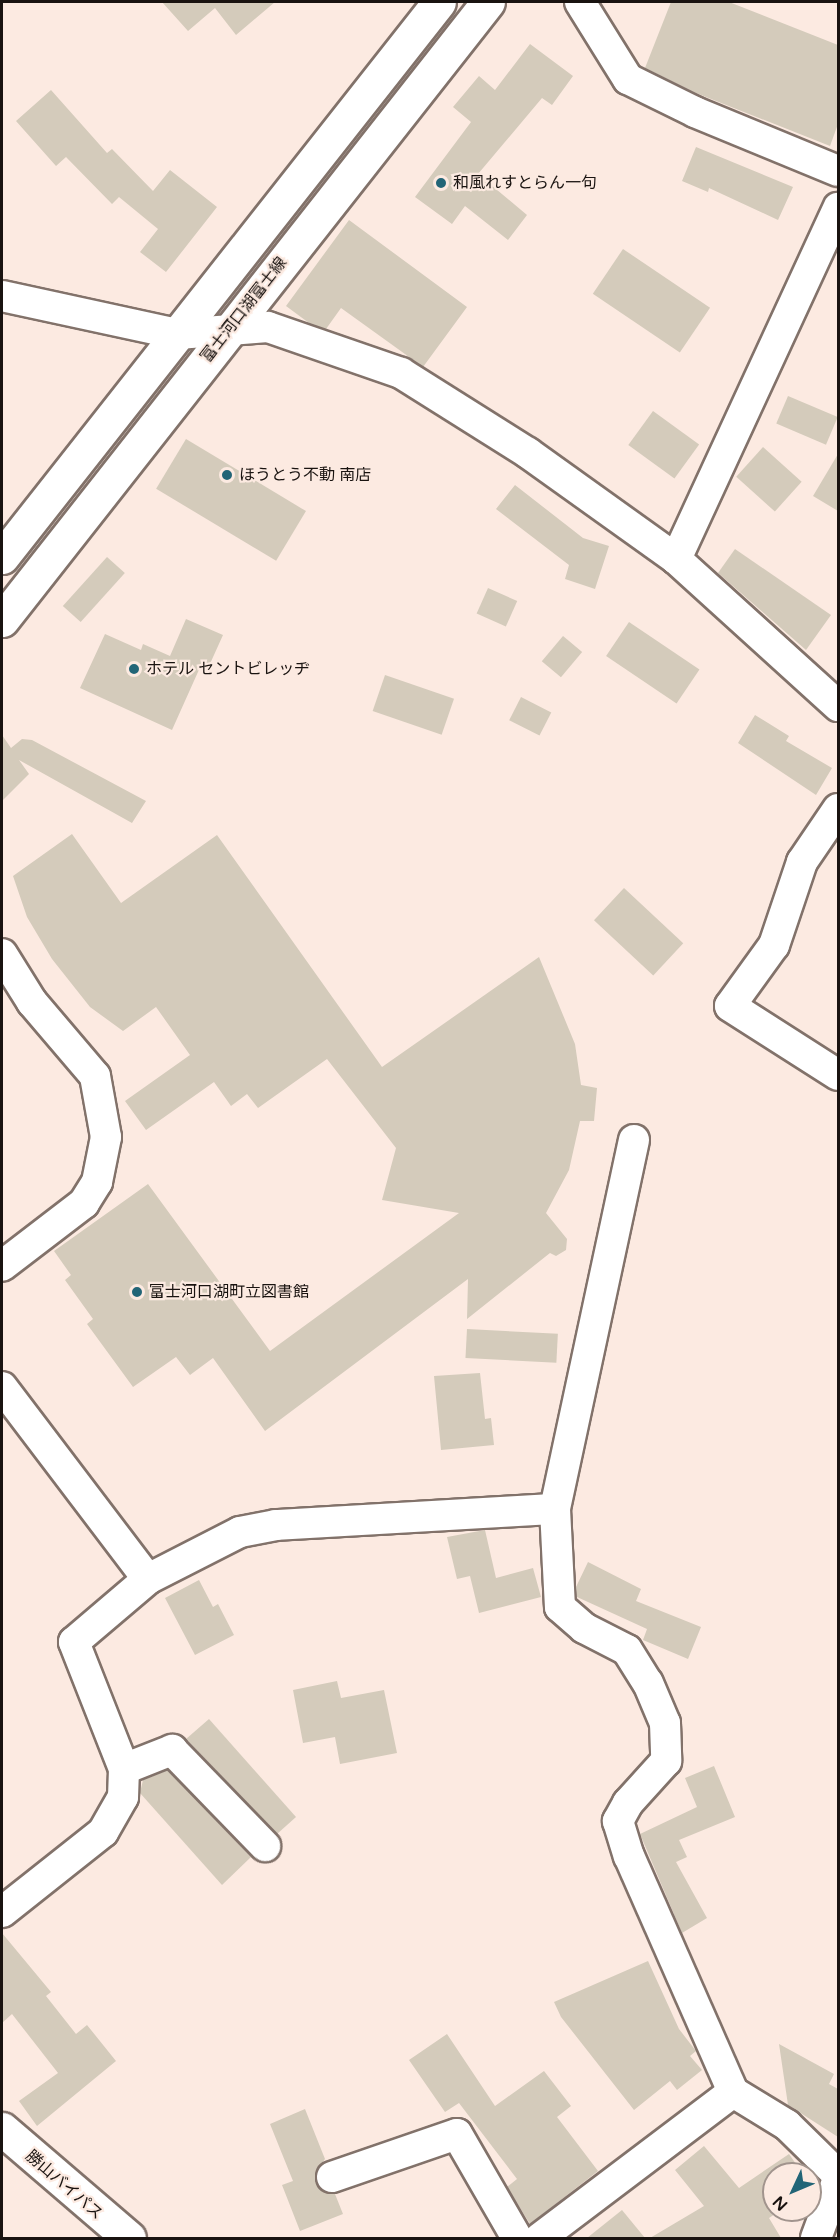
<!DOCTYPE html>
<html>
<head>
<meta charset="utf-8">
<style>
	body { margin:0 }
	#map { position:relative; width:840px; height:2240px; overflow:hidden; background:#fceae1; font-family:"Varela Round","Noto Sans JP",sans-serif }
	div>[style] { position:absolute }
	.building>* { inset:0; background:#d4cbbb; transform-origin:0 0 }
	.roads { filter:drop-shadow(2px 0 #82726a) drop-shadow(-2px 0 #82726a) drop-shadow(0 2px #82726a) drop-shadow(0 -2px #82726a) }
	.minor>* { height:30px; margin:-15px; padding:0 15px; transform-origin:15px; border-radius:15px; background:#fff }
	.secondary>* { height:33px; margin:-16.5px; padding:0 16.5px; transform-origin:16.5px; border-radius:16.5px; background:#fff }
	.dots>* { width:16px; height:16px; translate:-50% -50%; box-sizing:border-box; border:3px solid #fceae1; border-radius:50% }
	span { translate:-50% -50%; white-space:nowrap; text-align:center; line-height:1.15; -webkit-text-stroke:4.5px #fceae1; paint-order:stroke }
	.poi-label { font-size:16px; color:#191310 }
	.left { translate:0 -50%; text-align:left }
	.street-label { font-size:16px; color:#191310 }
	.frame { position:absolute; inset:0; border:3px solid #191310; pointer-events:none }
	.north { position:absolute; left:762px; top:2162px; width:60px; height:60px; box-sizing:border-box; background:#fceae1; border:2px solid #a1948d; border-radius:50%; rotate:226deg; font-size:16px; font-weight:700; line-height:24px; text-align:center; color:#191310 }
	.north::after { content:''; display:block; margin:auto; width:21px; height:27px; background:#226577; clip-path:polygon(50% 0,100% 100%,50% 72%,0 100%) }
</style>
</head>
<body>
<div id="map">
	<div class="building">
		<i style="clip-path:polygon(162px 2px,275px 2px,236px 35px,215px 8px,188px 31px)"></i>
		<i style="clip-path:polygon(671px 2px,729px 2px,838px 45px,838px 124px,830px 146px,696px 93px,645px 68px)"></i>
		<i style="clip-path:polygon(530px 44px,573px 76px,552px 105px,542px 98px,478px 174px,527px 215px,508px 240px,465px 206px,452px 224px,415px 197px,471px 122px,453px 107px,479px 76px,495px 90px)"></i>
		<i style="clip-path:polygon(51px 90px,107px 153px,112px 149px,153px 191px,170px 170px,217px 207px,166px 272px,140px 252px,158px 229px,119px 197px,112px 204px,66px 157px,56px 166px,16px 121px)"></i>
		<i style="clip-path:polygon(696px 147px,793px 187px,778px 220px,709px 188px,708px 192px,682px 181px)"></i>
		<i style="clip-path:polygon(349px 220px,467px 307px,423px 367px,341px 308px,326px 329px,309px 323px,286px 306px)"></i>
		<i style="left:623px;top:249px;width:105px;height:54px;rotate:34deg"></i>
		<i style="left:788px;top:396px;width:54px;height:30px;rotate:23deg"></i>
		<i style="left:653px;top:411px;width:57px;height:42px;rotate:36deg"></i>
		<i style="left:186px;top:439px;width:140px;height:58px;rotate:31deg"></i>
		<i style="left:763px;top:447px;width:52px;height:40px;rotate:42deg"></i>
		<i style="clip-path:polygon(838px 454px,838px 511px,813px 496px)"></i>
		<i style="clip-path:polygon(515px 485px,583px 538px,609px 546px,595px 589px,565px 579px,569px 565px,496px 509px)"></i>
		<i style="clip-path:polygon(735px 549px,831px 615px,806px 650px,718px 573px)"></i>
		<i style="left:107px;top:557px;width:24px;height:66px;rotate:42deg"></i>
		<i style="left:488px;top:588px;width:32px;height:28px;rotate:24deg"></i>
		<i style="clip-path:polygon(186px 619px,223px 635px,209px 666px,202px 663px,172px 730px,80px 688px,105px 634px,141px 650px,143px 644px,170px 656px)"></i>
		<i style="left:629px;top:622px;width:85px;height:41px;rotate:34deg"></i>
		<i style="left:563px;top:636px;width:25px;height:33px;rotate:40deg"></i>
		<i style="left:385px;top:675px;width:73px;height:38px;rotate:19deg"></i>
		<i style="left:521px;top:697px;width:34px;height:26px;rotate:27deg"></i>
		<i style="clip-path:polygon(755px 715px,789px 736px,786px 741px,832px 768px,816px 795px,738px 743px)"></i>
		<i style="clip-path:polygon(2px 735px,11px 748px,22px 739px,32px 740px,146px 801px,132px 823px,19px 760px,29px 774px,2px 801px)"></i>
		<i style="clip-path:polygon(72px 834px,121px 903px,217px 835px,382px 1067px,539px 957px,575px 1044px,581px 1085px,597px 1088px,594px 1121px,580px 1121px,569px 1170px,546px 1213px,567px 1239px,566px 1250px,556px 1256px,550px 1253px,467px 1319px,468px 1279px,265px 1431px,213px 1358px,190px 1375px,176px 1357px,133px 1387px,87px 1324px,93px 1319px,65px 1280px,71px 1275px,54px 1251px,148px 1184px,270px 1351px,459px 1213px,382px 1200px,396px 1148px,327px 1059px,258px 1108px,247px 1094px,231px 1106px,214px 1082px,146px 1130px,125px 1101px,190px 1055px,156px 1007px,123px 1031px,90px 1007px,52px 959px,27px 917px,13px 876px)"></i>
		<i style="left:624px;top:888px;width:81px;height:44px;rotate:43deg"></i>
		<i style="left:467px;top:1329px;width:91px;height:29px;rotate:3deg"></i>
		<i style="clip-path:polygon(480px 1373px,485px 1419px,491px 1418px,494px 1445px,441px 1450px,434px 1376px)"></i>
		<i style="clip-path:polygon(485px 1530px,496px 1578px,533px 1568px,541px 1597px,479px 1613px,470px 1576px,457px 1579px,447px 1537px)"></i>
		<i style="clip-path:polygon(588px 1562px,641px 1589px,636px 1601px,701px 1627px,688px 1659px,643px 1640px,647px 1629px,577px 1597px,576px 1587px)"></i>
		<i style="clip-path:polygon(199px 1580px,213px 1607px,218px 1604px,234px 1635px,195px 1655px,165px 1598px)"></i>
		<i style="clip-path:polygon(337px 1681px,341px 1698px,384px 1690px,397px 1753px,340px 1764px,335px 1737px,303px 1743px,293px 1690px)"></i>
		<i style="clip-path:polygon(209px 1719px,296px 1817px,277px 1834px,186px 1739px)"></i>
		<i style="clip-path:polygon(714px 1766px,735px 1817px,679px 1840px,687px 1857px,676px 1862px,707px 1918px,682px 1933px,640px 1834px,697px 1807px,685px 1778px)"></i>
		<i style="clip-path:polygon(168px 1770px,251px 1857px,222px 1885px,140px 1793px,143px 1780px)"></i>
		<i style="clip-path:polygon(2px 1933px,51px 1992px,46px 1996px,76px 2034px,87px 2025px,116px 2061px,37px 2126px,19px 2101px,58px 2073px,12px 2014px,2px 2023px)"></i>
		<i style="clip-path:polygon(648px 1961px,679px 2029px,696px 2051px,690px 2056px,702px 2070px,677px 2090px,670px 2081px,634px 2110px,561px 2017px,554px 2002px)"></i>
		<i style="clip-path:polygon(447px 2034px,495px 2106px,544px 2071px,571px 2106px,557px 2117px,598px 2171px,530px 2224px,507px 2187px,517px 2179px,459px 2103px,445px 2112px,409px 2060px)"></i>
		<i style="clip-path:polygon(779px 2044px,834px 2074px,829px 2084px,838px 2089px,838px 2137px,788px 2105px)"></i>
		<i style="clip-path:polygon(305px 2109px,325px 2159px,315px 2173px,316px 2183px,321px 2190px,335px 2194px,343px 2214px,300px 2231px,282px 2185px,293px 2181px,270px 2124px)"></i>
		<i style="clip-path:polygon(704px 2146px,739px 2188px,789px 2154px,803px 2174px,774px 2174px,774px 2210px,781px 2210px,769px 2218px,781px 2238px,650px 2238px,704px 2206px,675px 2170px)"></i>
		<i style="clip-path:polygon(622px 2210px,645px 2238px,587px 2238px)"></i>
	</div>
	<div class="roads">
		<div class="minor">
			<i style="left:580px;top:2px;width:91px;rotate:58.1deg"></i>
			<i style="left:628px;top:79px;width:75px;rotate:26.2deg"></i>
			<i style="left:695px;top:112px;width:155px;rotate:22.4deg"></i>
			<i style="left:2px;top:296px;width:180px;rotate:12.2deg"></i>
			<i style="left:178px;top:334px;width:90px;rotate:-4.4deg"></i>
			<i style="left:268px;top:327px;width:141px;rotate:19.1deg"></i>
			<i style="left:401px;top:373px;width:150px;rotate:32.2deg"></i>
			<i style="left:528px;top:453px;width:182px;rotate:35.6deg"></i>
			<i style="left:676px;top:559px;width:219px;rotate:42.2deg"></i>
			<i style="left:676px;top:559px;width:387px;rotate:-65.2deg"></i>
			<i style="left:838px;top:809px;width:64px;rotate:124.2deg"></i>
			<i style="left:802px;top:862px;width:88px;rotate:108.6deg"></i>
			<i style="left:774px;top:945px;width:75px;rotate:125.8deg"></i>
			<i style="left:730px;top:1006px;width:128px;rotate:32.6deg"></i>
			<i style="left:2px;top:954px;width:57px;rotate:58deg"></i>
			<i style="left:32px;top:1002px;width:97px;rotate:49.6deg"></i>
			<i style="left:95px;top:1076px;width:62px;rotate:79.8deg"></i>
			<i style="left:106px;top:1137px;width:46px;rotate:101.3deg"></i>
			<i style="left:97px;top:1182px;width:25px;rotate:122deg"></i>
			<i style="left:84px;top:1203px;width:103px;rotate:142.5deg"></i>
			<i style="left:634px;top:1140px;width:377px;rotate:102.1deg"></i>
			<i style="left:555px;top:1509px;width:98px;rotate:87.1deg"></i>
			<i style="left:560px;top:1607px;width:32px;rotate:41deg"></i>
			<i style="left:584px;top:1628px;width:48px;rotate:27.1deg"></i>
			<i style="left:627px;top:1650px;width:39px;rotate:58deg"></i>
			<i style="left:648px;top:1683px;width:43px;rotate:67deg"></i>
			<i style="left:665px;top:1723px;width:38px;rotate:88deg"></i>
			<i style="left:666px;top:1761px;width:57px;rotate:132.1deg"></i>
			<i style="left:628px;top:1803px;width:21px;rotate:119deg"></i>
			<i style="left:618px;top:1821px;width:37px;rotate:73deg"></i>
			<i style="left:629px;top:1856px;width:258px;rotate:66.2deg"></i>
			<i style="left:733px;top:2092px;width:63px;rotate:31.4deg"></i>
			<i style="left:787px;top:2125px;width:71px;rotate:44.4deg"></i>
			<i style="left:2px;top:1387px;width:241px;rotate:52.8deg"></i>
			<i style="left:148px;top:1579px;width:97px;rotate:139.6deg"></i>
			<i style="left:74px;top:1642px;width:136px;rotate:68.5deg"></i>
			<i style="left:124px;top:1769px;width:28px;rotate:92deg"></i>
			<i style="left:123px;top:1797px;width:40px;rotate:119.7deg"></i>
			<i style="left:103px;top:1832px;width:129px;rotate:141.6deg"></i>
			<i style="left:148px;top:1579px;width:103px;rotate:-27.1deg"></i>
			<i style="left:240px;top:1532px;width:37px;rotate:-11deg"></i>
			<i style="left:276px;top:1525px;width:279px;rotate:-3.3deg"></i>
			<i style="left:124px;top:1769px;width:52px;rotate:-21.6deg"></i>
			<i style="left:172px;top:1750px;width:134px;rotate:45.9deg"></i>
			<i style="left:332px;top:2177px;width:132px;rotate:-19deg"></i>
			<i style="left:457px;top:2134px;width:120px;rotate:60deg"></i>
			<i style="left:540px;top:2238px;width:242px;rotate:-37.1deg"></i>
			<i style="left:816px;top:2238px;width:63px;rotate:-69.6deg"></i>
		</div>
		<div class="secondary">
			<i style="left:2px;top:557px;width:706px;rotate:-51.78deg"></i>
			<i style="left:2px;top:620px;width:786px;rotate:-51.82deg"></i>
			<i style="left:2px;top:2129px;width:167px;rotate:40.6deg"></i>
		</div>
	</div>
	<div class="dots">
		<i style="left:441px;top:183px;background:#226577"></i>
		<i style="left:227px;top:475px;background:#226577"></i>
		<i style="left:134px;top:669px;background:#226577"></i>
		<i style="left:137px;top:1292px;background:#226577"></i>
	</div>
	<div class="poi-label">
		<span class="left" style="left:453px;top:183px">和風れすとらん一句</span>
		<span class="left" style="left:239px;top:475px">ほうとう不動 南店</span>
		<span class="left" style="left:146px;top:669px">ホテル セントビレッヂ</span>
		<span class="left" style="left:149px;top:1292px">富士河口湖町立図書館</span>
	</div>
	<div class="street-label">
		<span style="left:244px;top:310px;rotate:-52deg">富士河口湖富士線</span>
		<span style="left:64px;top:2185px;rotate:41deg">勝山バイパス</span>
	</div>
	<div class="frame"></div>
	<div class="north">N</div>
</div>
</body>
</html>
